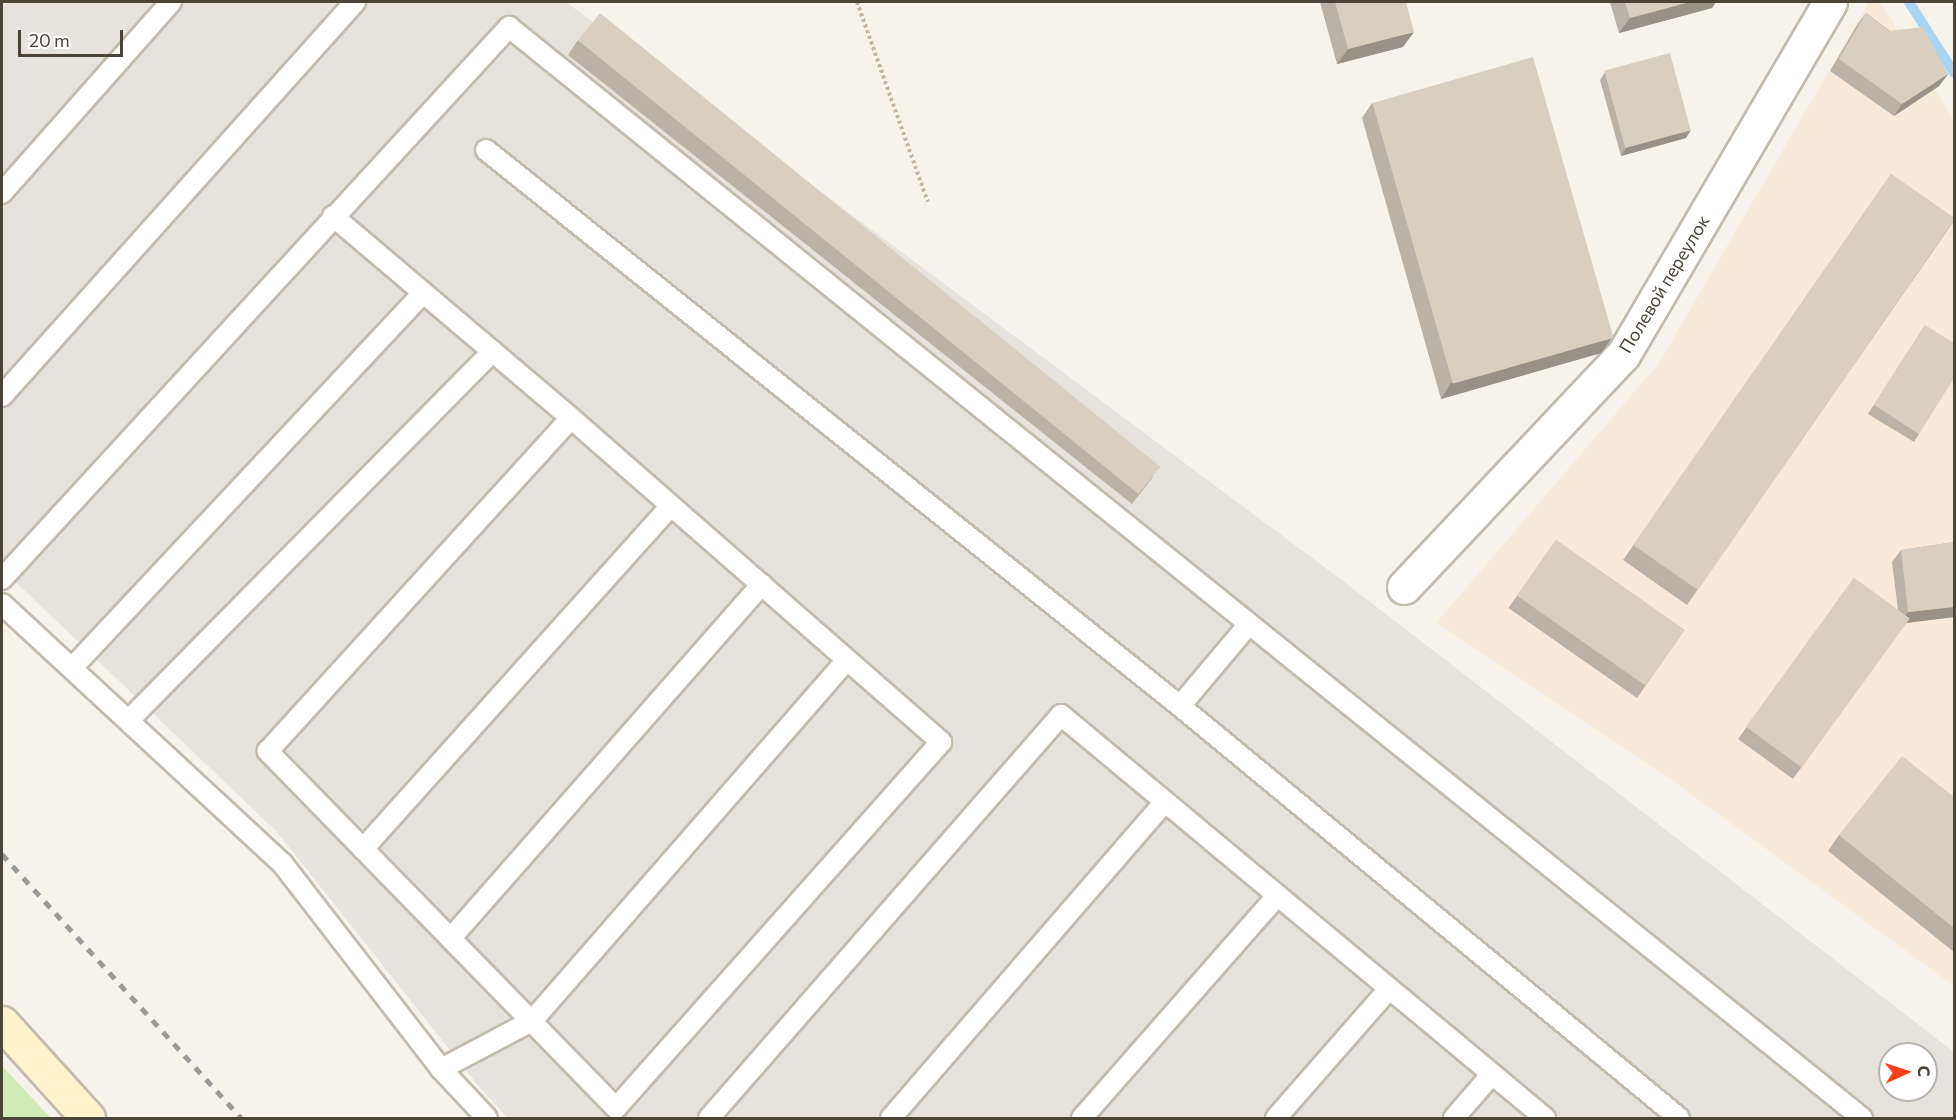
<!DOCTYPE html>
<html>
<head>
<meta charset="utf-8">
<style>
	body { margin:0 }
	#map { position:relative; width:1956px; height:1120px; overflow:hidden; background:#f6f3ec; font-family:Commissioner,sans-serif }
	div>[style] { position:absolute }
	.commercial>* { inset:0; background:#f7ead8 }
	.industrial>* { inset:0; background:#e6e2dd }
	.green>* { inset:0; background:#d2eab5 }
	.stream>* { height:10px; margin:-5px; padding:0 5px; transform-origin:5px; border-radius:5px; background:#a9d4f2 }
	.path>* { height:4px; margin-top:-2px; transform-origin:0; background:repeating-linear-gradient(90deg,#c4b79f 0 3px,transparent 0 6px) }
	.roads { filter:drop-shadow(2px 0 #c2bbae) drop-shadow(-2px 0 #c2bbae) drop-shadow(0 2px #c2bbae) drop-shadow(0 -2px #c2bbae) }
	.lane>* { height:20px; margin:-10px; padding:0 10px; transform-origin:10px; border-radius:10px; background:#fff }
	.street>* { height:33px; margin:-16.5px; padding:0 16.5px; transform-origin:16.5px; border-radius:16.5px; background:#fff }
	.secondary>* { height:33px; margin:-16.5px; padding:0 16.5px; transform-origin:16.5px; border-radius:16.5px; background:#fff3cd }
	.rail>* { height:4.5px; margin-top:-2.25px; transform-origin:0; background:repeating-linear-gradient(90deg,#9a9a9a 0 8px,transparent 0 16px) }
	.wall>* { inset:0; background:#bab2a6; transform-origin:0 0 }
	.shaded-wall>* { inset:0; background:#979187 }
	.building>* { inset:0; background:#d8cfc1; transform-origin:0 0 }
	span { translate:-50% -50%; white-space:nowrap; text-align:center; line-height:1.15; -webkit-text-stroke:6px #fff; paint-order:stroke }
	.street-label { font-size:18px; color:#4b4439 }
	.frame { position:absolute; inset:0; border:3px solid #4b4439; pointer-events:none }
	.north { position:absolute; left:1878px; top:1042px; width:60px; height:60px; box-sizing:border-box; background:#fff; border:2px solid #b7b4b0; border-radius:50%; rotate:87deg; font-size:16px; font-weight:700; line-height:24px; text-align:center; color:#4b4439 }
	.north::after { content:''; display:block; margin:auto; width:21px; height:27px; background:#fc3f1d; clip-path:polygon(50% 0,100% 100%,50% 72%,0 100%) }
	.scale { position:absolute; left:18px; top:30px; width:105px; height:27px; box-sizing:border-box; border:3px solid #4b4439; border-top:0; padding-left:8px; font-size:18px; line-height:21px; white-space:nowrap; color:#4b4439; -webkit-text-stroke:4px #fff; paint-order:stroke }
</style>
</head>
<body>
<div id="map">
	<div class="commercial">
		<i style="clip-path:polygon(1869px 2px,1880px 2px,1954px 120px,1954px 986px,1673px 781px,1436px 623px,1659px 363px)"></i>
	</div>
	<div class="industrial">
		<i style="clip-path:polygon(evenodd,2px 2px,566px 2px,1343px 581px,1954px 1052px,1954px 1118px,508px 1118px,480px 1088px,277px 832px,2px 569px,2px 2px,1890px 1054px,1926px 1054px,1926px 1090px,1890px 1090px,1890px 1054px)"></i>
	</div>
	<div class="green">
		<i style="clip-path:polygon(2px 1066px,51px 1118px,2px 1118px)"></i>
	</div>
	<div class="stream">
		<i style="left:1909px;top:2px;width:84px;rotate:57.6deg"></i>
	</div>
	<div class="path">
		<i style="left:857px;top:2px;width:212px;rotate:70.5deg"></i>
	</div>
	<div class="roads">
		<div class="lane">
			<i style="left:486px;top:150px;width:889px;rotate:38.7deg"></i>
			<i style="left:1180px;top:706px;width:647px;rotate:39.54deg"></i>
			<i style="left:2px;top:193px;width:255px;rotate:-48.5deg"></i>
			<i style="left:333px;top:216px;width:312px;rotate:40.3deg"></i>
			<i style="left:571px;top:418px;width:492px;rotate:41.2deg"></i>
			<i style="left:941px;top:742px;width:489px;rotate:131.6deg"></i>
			<i style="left:616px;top:1108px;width:499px;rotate:-134.3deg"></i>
			<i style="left:268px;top:751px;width:450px;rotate:-47.7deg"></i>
			<i style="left:2px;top:396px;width:529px;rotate:-48.14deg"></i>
			<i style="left:2px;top:579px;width:750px;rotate:-47.43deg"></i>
			<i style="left:509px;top:27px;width:1738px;rotate:38.88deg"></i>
			<i style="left:2px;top:604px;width:381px;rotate:42.8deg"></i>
			<i style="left:282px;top:863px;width:260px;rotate:52.3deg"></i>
			<i style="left:441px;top:1069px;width:67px;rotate:46.8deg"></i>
			<i style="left:72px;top:668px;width:514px;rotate:-46.89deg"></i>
			<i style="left:1180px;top:706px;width:107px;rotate:-49.9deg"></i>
			<i style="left:129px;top:720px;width:518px;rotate:-45.39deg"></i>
			<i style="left:363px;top:849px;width:461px;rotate:-48.1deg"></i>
			<i style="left:451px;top:938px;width:471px;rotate:-48.7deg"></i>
			<i style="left:441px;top:1069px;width:103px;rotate:-27.8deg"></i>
			<i style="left:532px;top:1021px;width:479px;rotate:-48.9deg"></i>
			<i style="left:709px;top:1118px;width:535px;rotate:-48.86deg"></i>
			<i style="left:1061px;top:715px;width:630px;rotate:39.78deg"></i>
			<i style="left:891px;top:1118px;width:417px;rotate:-49.1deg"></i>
			<i style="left:1082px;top:1118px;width:294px;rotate:-48.7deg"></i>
			<i style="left:1276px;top:1118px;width:171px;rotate:-48.8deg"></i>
			<i style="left:1454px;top:1118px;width:58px;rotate:-49.2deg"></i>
		</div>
		<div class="street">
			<i style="left:1404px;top:587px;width:319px;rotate:-46.7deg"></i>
			<i style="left:1623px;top:355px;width:409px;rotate:-59.6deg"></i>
		</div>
		<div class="secondary">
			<i style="left:2px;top:1023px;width:128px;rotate:47.8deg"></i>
		</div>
	</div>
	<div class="rail">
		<i style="left:2px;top:854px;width:356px;rotate:47.8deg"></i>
	</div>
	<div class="wall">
		<i style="clip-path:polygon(1320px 2px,1406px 2px,1403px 47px,1337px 64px)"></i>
		<i style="clip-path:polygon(1610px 2px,1716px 2px,1712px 8px,1619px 33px)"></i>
		<i style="clip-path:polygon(1866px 13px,1948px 74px,1939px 86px,1894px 116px,1830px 71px,1857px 25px)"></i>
		<i style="clip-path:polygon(578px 40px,1153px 477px,1132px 504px,568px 55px)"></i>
		<i style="clip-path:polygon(1605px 72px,1686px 138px,1621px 156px,1600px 80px)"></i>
		<i style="clip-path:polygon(1372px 103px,1612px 338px,1601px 353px,1441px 399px,1362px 118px)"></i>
		<i style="clip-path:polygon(1891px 174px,1954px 218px,1954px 226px,1954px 221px,1687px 605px,1623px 560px)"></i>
		<i style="clip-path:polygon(1925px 325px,1919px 434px,1914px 442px,1868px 414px)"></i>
		<i style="left:1556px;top:540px;width:157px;height:83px;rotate:35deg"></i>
		<i style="clip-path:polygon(1954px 542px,1954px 617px,1906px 623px,1793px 779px,1738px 739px,1854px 578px,1898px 610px,1892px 562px,1901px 550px)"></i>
		<i style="clip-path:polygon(1954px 797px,1954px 952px,1828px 851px,1839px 835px)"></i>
	</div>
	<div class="shaded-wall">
		<i style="clip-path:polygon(1690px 2px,1716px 2px,1712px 8px,1619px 33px,1630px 18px)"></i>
		<i style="clip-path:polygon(1414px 32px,1403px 47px,1337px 64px,1348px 49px)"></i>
		<i style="clip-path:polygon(1948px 74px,1939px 86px,1894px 116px,1902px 104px)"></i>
		<i style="clip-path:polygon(1691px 130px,1686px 138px,1621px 156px,1626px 148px)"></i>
		<i style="clip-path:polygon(1612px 338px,1601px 353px,1441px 399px,1451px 383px)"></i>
		<i style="clip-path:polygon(1954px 607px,1954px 617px,1906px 623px,1793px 779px,1906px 623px,1900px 624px,1908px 612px)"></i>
	</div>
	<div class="building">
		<i style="clip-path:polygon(1335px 2px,1406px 2px,1414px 32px,1348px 49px)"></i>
		<i style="clip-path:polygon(1625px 2px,1690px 2px,1630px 18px)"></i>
		<i style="left:600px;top:13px;width:721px;height:35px;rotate:39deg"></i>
		<i style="clip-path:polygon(1866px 13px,1889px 31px,1923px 27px,1948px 74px,1902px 104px,1839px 59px)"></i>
		<i style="left:1670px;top:53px;width:80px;height:68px;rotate:75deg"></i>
		<i style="left:1533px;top:57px;width:292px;height:167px;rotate:74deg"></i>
		<i style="clip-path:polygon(1891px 174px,1954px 218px,1954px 220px,1698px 590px,1633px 545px)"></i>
		<i style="clip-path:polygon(1925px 325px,1954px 343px,1954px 378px,1919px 434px,1874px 405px)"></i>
		<i style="left:1556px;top:540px;width:157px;height:68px;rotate:35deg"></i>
		<i style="clip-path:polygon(1954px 542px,1954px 607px,1908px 612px,1901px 550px)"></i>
		<i style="left:1854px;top:578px;width:69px;height:184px;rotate:36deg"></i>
		<i style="clip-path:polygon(1902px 756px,1954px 797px,1954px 928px,1839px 835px)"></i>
	</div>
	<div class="street-label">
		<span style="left:1664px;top:284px;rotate:-59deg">Полевой переулок</span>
	</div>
	<div class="frame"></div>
	<div class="north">С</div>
	<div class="scale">20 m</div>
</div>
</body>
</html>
